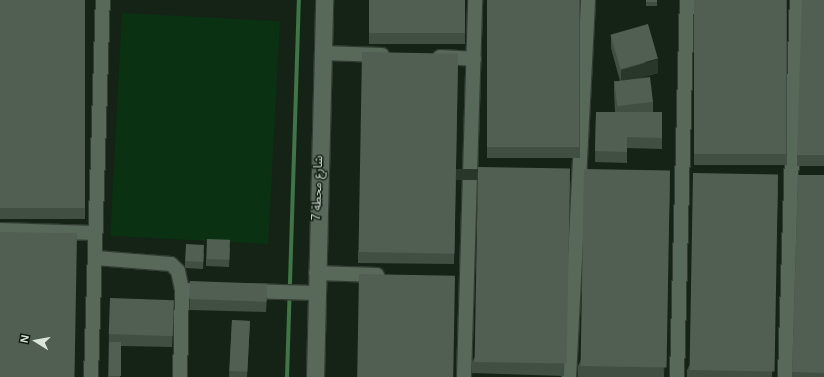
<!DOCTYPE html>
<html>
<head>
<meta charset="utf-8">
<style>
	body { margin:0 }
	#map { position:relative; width:824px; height:377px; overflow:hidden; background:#152317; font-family:Helvetica,"Noto Sans Arabic",sans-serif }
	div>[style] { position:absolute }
	.green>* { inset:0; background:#0a3212; transform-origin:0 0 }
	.stream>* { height:4px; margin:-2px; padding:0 2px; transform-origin:2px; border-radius:2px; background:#417447 }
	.roads { filter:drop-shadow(1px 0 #323c33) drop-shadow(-1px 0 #323c33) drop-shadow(0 1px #323c33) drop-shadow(0 -1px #323c33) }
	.minor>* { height:14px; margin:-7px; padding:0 7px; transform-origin:7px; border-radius:7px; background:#586859 }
	.tertiary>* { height:17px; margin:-8.5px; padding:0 8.5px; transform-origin:8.5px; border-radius:8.5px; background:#586859 }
	.wall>* { inset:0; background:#414f42; transform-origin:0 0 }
	.shaded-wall>* { inset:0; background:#28372a; transform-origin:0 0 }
	.building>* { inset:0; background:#515f52; transform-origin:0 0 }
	span { translate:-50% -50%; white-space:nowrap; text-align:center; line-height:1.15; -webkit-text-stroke:3px #0c1a0e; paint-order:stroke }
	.street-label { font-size:12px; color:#dbe5dc }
	.north { position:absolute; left:16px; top:321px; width:40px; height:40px; -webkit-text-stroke:3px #0c1a0e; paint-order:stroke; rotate:281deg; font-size:11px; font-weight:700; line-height:16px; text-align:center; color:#dbe5dc }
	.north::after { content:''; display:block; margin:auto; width:14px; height:18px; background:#dbe5dc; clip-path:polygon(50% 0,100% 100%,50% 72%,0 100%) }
</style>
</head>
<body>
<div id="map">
	<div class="green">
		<i style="left:122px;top:13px;width:158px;height:223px;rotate:3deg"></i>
	</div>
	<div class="stream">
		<i style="left:287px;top:377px;width:377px;rotate:-88.2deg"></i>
	</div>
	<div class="roads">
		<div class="minor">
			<i style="left:323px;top:53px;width:59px;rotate:1.9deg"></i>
			<i style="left:440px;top:57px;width:34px;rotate:3deg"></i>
			<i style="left:0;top:230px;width:95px;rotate:1.8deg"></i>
			<i style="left:96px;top:258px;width:75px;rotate:4.6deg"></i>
			<i style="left:171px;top:264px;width:10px;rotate:45deg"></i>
			<i style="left:178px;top:271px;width:19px;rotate:78deg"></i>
			<i style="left:182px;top:290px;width:26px;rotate:2deg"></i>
			<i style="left:316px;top:273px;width:61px;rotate:1.9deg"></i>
			<i style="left:249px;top:291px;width:66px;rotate:1.7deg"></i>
			<i style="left:91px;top:377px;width:377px;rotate:-88.2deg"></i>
			<i style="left:180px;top:377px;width:87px;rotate:-88.7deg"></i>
			<i style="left:464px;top:377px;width:377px;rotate:-88.3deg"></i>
			<i style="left:569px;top:377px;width:377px;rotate:-87.1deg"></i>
			<i style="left:677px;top:377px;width:377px;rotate:-88.5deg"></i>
			<i style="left:785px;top:377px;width:377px;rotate:-88.2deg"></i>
		</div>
		<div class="tertiary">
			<i style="left:315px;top:377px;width:377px;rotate:-88.6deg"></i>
		</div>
	</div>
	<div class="wall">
		<i style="left:0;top:0;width:85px;height:219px"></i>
		<i style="left:369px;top:0;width:96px;height:44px"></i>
		<i style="left:487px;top:0;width:93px;height:158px"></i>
		<i style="left:646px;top:0;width:11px;height:6px"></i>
		<i style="left:694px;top:0;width:93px;height:165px"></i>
		<i style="clip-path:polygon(824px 0,824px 166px,797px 166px,797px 155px)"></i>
		<i style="clip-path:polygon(611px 35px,658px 73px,636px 79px,653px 102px,653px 112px,662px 112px,662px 149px,627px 148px,627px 163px,595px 162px,596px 112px,615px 112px,614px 92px,614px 81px,620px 81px,611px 48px)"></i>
		<i style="clip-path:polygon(458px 64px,454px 264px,358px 263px,358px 252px)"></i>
		<i style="clip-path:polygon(798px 175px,824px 175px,824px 377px,792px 377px)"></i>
		<i style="clip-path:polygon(570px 180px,564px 376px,472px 373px,472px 362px)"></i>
		<i style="clip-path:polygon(670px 182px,664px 377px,578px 377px,578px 366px)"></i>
		<i style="clip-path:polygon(778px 186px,772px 377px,687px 377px,687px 370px)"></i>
		<i style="clip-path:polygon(230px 247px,229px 267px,206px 266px,206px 259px)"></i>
		<i style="clip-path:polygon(204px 253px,203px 269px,185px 268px,185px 261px)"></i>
		<i style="clip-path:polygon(267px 295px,266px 312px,190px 310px,190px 299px)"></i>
		<i style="clip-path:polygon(174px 311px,172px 347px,121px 346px,120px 377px,108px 377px,109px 334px)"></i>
		<i style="left:232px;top:320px;width:18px;height:57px;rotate:3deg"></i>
	</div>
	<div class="shaded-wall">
		<i style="clip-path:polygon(658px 59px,658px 73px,621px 84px,621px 70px)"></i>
		<i style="left:570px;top:169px;width:11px;height:196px;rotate:90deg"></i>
		<i style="clip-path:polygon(670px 171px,670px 182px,663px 377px,663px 369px)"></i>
		<i style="clip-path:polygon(778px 175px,778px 186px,772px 377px,772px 373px)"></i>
		<i style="clip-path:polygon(174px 300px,174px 311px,172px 347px,172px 337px)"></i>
	</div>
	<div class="building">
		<i style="left:0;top:0;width:85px;height:208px"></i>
		<i style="left:369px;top:0;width:96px;height:33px"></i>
		<i style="left:487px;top:0;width:92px;height:147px"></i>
		<i style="left:646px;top:0;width:11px;height:2px"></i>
		<i style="left:694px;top:0;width:92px;height:154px"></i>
		<i style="clip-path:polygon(802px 0,824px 0,824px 155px,797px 155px)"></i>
		<i style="left:648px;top:24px;width:36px;height:39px;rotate:74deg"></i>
		<i style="left:362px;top:52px;width:96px;height:200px;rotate:1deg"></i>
		<i style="left:650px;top:77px;width:25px;height:36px;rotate:83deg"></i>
		<i style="clip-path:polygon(596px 112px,662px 112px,662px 138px,627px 137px,627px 152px,595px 151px)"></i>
		<i style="left:478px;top:167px;width:92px;height:195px;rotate:1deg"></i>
		<i style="left:584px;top:169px;width:86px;height:197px;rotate:1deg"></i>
		<i style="left:693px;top:173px;width:85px;height:197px;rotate:1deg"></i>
		<i style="clip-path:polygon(798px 175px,824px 175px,824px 373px,792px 372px)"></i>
		<i style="left:0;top:232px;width:77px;height:145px;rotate:1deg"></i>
		<i style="left:207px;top:239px;width:23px;height:20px;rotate:2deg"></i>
		<i style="left:186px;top:244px;width:18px;height:17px;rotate:3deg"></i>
		<i style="left:359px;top:274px;width:96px;height:103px;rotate:1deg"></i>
		<i style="left:190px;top:281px;width:77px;height:18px;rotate:2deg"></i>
		<i style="left:110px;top:298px;width:64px;height:36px;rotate:2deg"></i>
		<i style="left:232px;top:320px;width:18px;height:51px;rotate:3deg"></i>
		<i style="left:109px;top:342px;width:12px;height:34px"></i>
	</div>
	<div class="street-label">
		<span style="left:318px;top:188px;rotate:-88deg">شارع محطة 7</span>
	</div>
	<div class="north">N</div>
</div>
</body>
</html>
